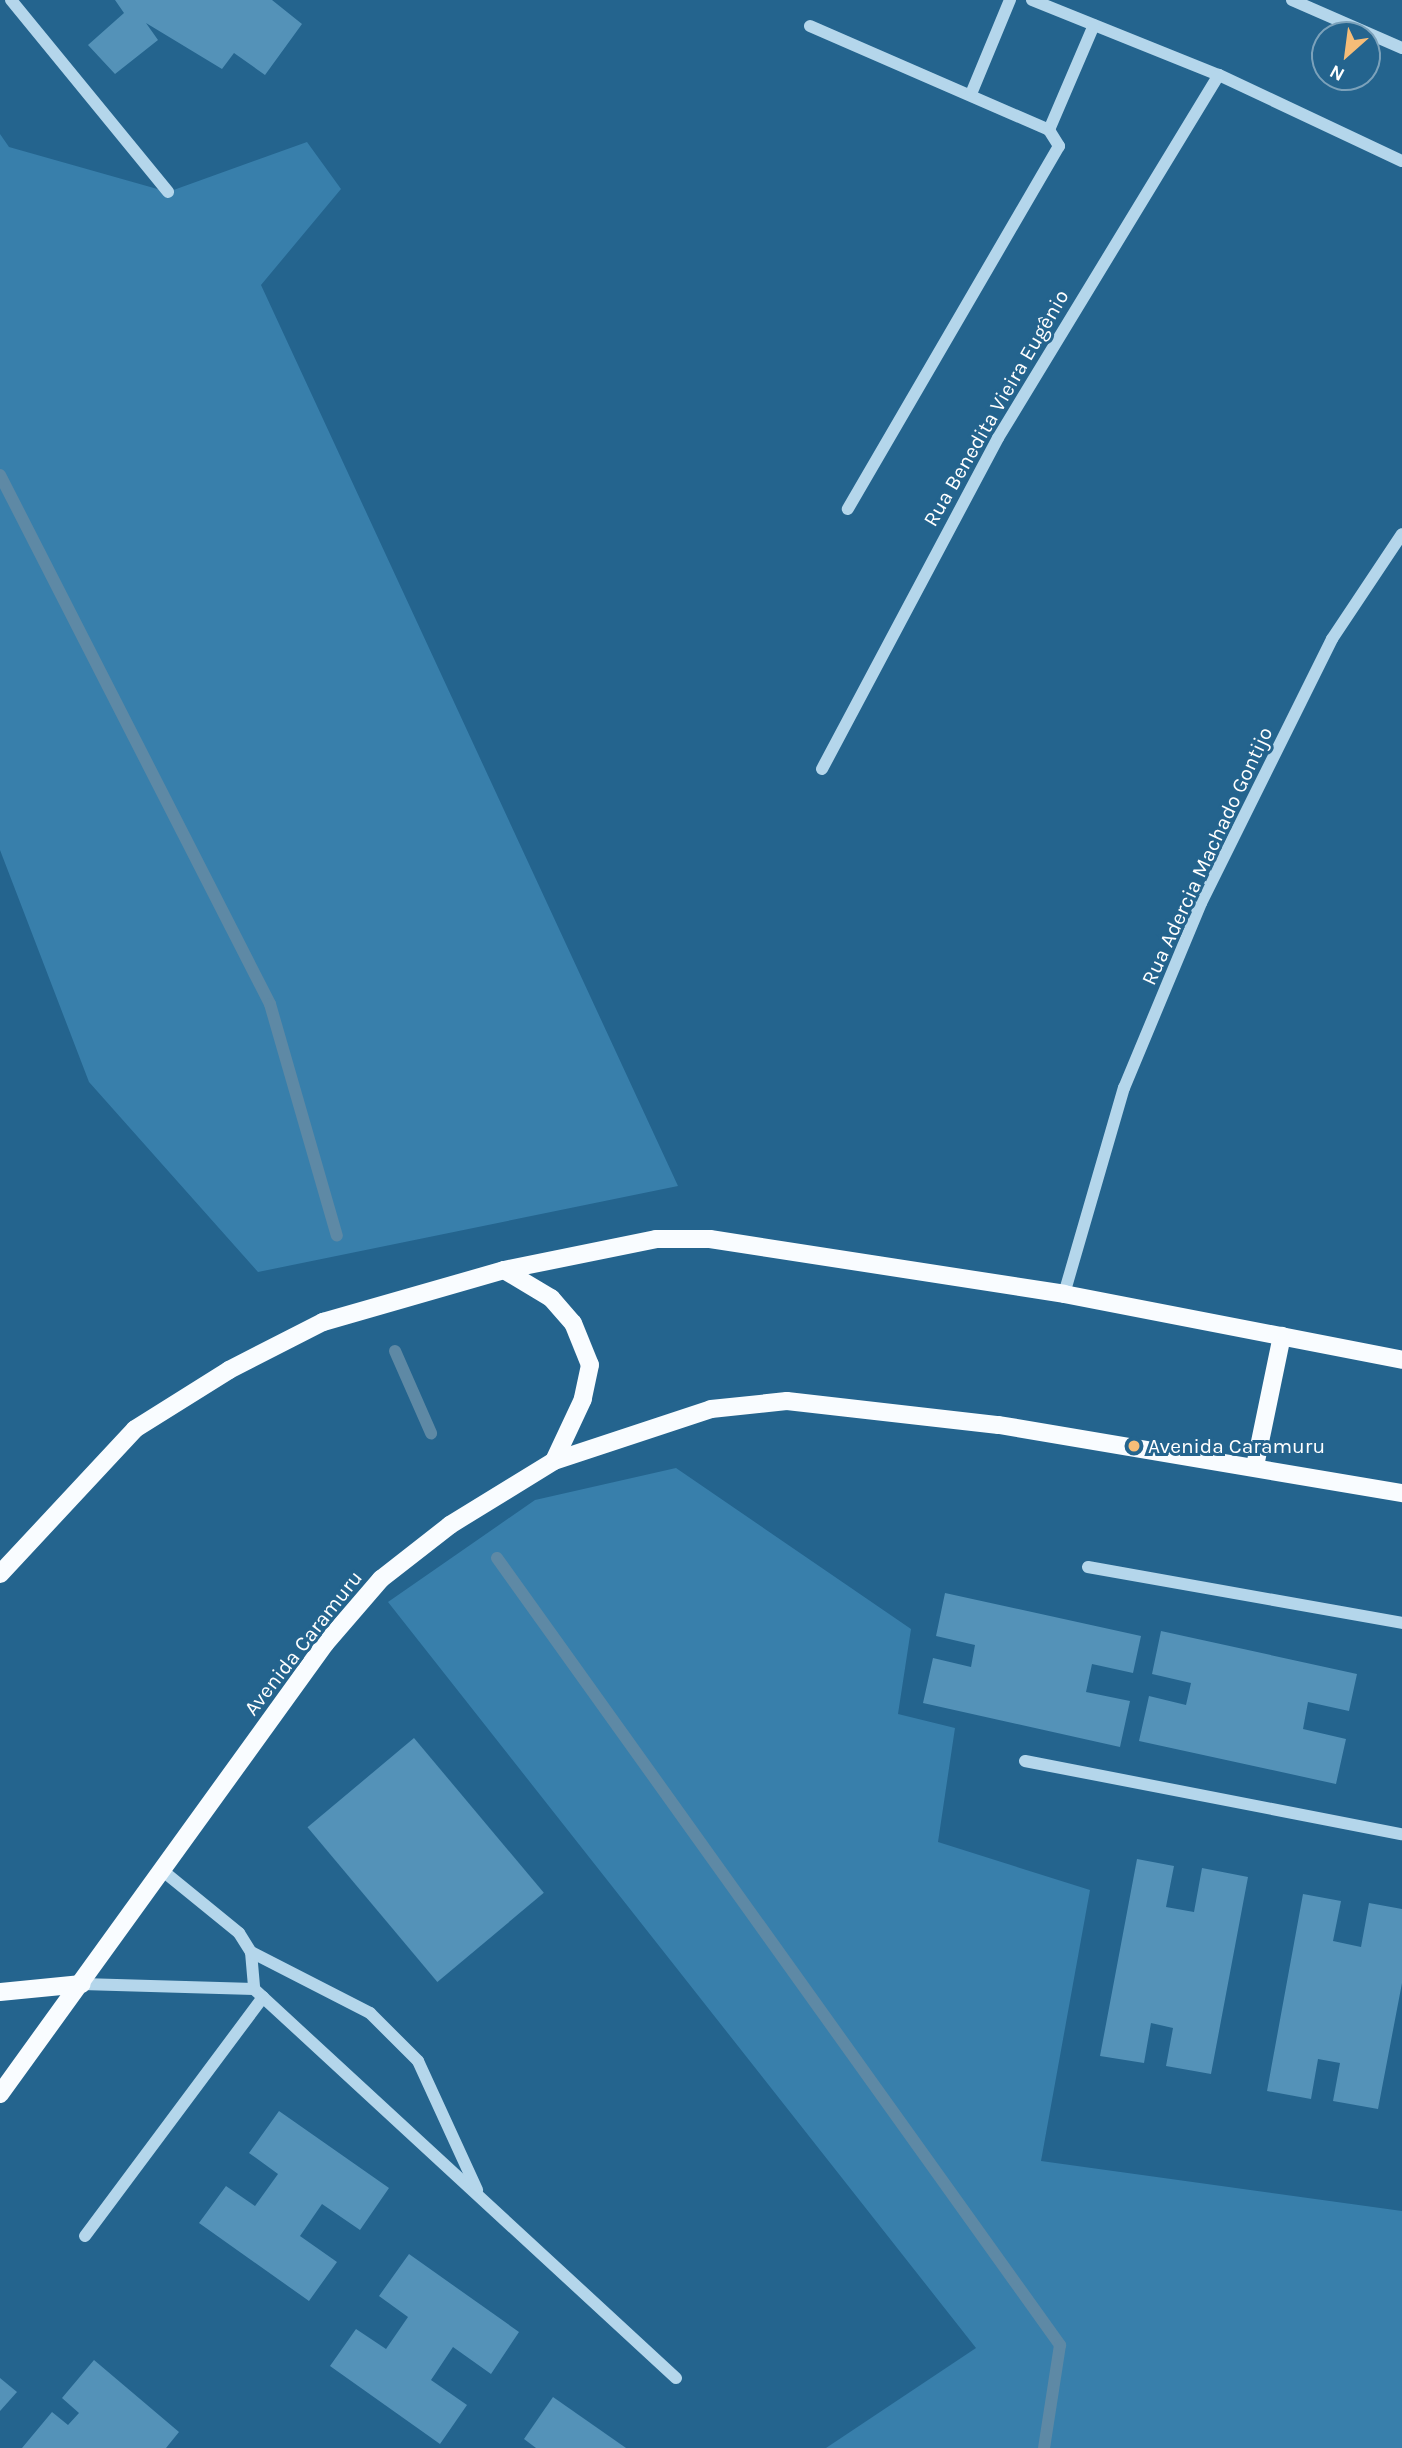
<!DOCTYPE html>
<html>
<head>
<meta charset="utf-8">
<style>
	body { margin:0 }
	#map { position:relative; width:1402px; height:2448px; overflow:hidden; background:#24648e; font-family:Karla,sans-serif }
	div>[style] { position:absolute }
	.green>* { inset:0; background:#387fab }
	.stream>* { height:12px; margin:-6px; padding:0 6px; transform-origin:6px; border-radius:6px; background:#5e89a5 }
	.building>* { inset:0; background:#5492b8; transform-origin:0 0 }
	.minor>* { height:12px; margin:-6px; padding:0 6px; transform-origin:6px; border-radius:6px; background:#b4d6eb }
	.major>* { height:18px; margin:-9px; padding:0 9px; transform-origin:9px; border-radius:9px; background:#f9fcff }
	.dots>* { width:19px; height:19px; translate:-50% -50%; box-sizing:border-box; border:4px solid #24648e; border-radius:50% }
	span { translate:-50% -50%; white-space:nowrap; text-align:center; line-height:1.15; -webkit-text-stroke:6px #24648e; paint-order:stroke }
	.street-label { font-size:21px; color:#fff }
	.poi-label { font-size:21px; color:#fff }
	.left { translate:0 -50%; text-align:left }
	.north { position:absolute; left:1311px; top:21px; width:70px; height:70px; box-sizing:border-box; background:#24648e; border:2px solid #7ca2bb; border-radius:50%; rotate:208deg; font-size:19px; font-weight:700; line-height:28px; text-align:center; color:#fff }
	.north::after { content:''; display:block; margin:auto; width:24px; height:32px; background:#f6bd78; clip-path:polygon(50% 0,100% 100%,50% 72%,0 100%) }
</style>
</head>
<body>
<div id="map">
	<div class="green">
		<i style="clip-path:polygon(0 134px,9px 147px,168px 192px,307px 142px,341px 189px,261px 285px,678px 1186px,258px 1272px,89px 1082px,0 850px)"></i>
		<i style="clip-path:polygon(676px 1468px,911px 1629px,898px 1714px,955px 1728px,938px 1842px,1090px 1890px,1041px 2161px,1402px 2211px,1402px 2448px,826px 2448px,976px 2348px,388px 1602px,535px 1500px)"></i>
	</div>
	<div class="stream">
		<i style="left:0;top:475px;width:594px;rotate:62.96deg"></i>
		<i style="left:270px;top:1004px;width:241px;rotate:73.9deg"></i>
		<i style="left:395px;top:1351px;width:90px;rotate:66.3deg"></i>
		<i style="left:497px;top:1558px;width:968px;rotate:54.42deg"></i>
		<i style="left:1060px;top:2345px;width:104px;rotate:98.8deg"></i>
	</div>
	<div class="building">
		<i style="clip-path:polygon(115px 0,272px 0,302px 24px,265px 75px,234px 53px,222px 69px,146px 23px,158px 40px,115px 74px,88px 45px,124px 13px)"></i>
		<i style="clip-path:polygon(945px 1593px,1141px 1636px,1133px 1673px,1092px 1664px,1086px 1692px,1130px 1701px,1120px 1747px,923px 1703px,933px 1658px,971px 1667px,975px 1645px,936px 1636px)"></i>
		<i style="clip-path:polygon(1161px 1631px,1357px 1674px,1349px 1711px,1308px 1702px,1303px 1729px,1346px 1739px,1336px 1784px,1139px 1741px,1149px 1696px,1186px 1705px,1191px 1683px,1152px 1674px)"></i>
		<i style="left:414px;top:1738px;width:202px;height:139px;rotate:50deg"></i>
		<i style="clip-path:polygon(1137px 1859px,1174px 1866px,1166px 1907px,1194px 1912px,1202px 1868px,1248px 1877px,1211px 2074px,1166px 2066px,1173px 2028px,1151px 2023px,1144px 2063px,1100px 2056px)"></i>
		<i style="clip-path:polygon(1303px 1894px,1341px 1901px,1333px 1941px,1361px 1947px,1369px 1903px,1402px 1909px,1402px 1983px,1378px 2109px,1333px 2101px,1340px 2063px,1318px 2059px,1311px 2099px,1267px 2091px)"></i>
		<i style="clip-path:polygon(279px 2111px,389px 2188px,360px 2230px,322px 2204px,300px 2236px,337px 2262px,309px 2301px,199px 2223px,226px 2186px,255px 2206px,278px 2174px,249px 2153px)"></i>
		<i style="clip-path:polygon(409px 2254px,519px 2332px,491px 2374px,453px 2347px,431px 2380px,467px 2405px,440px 2444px,330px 2366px,356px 2329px,386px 2349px,408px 2317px,379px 2296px)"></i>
		<i style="clip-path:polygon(94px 2360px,179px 2432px,166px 2448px,22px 2448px,52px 2412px,68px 2425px,79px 2413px,62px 2398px)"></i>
		<i style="clip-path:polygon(0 2378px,17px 2392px,0 2411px)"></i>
		<i style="clip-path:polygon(553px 2397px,626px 2448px,536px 2448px,524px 2439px)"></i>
	</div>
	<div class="minor">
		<i style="left:11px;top:0;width:248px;rotate:50.7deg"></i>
		<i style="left:1032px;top:0;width:201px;rotate:21.9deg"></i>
		<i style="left:1219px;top:75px;width:202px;rotate:25.2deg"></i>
		<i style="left:1292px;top:0;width:120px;rotate:23.6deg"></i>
		<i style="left:810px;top:26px;width:261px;rotate:23.5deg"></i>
		<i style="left:1049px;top:130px;width:19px;rotate:58deg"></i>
		<i style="left:1059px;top:146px;width:420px;rotate:120.2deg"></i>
		<i style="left:971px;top:94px;width:102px;rotate:-67.5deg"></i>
		<i style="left:1049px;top:130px;width:114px;rotate:-66.8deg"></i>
		<i style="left:822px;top:769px;width:375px;rotate:-62deg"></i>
		<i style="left:998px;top:438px;width:425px;rotate:-58.7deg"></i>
		<i style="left:1064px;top:1294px;width:215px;rotate:-73.8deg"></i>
		<i style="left:1124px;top:1088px;width:200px;rotate:-67.4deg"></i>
		<i style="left:1201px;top:903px;width:295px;rotate:-63.6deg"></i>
		<i style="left:1332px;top:639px;width:126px;rotate:-56.3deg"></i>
		<i style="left:1088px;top:1567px;width:319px;rotate:10.1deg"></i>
		<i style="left:1025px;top:1761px;width:384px;rotate:11deg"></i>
		<i style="left:163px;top:1871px;width:98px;rotate:39.2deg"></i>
		<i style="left:239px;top:1933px;width:22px;rotate:58deg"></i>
		<i style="left:251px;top:1952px;width:37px;rotate:85deg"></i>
		<i style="left:254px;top:1989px;width:574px;rotate:42.67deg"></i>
		<i style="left:251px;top:1952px;width:134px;rotate:27.1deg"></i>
		<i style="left:370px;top:2013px;width:68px;rotate:45deg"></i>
		<i style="left:418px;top:2061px;width:142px;rotate:65.4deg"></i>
		<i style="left:82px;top:1984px;width:172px;rotate:1.7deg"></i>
		<i style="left:85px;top:2236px;width:298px;rotate:-53.3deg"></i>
	</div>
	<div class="major">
		<i style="left:504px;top:1270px;width:55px;rotate:30.8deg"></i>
		<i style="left:551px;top:1298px;width:33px;rotate:49deg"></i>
		<i style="left:573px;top:1323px;width:45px;rotate:68deg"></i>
		<i style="left:590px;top:1365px;width:35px;rotate:102deg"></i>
		<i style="left:583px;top:1399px;width:68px;rotate:115.1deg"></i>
		<i style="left:1255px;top:1466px;width:133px;rotate:-78.3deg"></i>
		<i style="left:0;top:1574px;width:198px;rotate:-47deg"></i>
		<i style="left:135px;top:1429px;width:111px;rotate:-32.1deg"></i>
		<i style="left:229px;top:1370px;width:106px;rotate:-27.1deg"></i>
		<i style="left:323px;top:1322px;width:188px;rotate:-16deg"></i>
		<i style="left:504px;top:1270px;width:155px;rotate:-11.5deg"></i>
		<i style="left:656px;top:1239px;width:54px"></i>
		<i style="left:710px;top:1239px;width:358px;rotate:8.8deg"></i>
		<i style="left:1064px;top:1294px;width:344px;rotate:11deg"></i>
		<i style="left:0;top:1992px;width:82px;rotate:-5.6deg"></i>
		<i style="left:0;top:2094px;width:555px;rotate:-54.16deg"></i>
		<i style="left:325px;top:1644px;width:86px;rotate:-49.3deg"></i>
		<i style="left:381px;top:1579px;width:88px;rotate:-38deg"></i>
		<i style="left:450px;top:1525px;width:122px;rotate:-31.6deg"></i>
		<i style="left:554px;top:1461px;width:165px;rotate:-18.3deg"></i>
		<i style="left:711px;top:1409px;width:76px;rotate:-6deg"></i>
		<i style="left:787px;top:1401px;width:213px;rotate:6.5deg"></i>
		<i style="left:999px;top:1425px;width:409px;rotate:9.6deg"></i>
	</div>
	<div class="dots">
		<i style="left:1134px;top:1446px;background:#f6bd78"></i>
	</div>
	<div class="street-label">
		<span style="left:996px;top:408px;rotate:-60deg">Rua Benedita Vieira Eugênio</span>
		<span style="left:1207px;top:856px;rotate:-65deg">Rua Adercia Machado Gontijo</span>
		<span style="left:303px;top:1643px;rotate:-52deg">Avenida Caramuru</span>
	</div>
	<div class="poi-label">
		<span class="left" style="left:1148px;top:1446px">Avenida Caramuru</span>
	</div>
	<div class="north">N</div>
</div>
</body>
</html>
